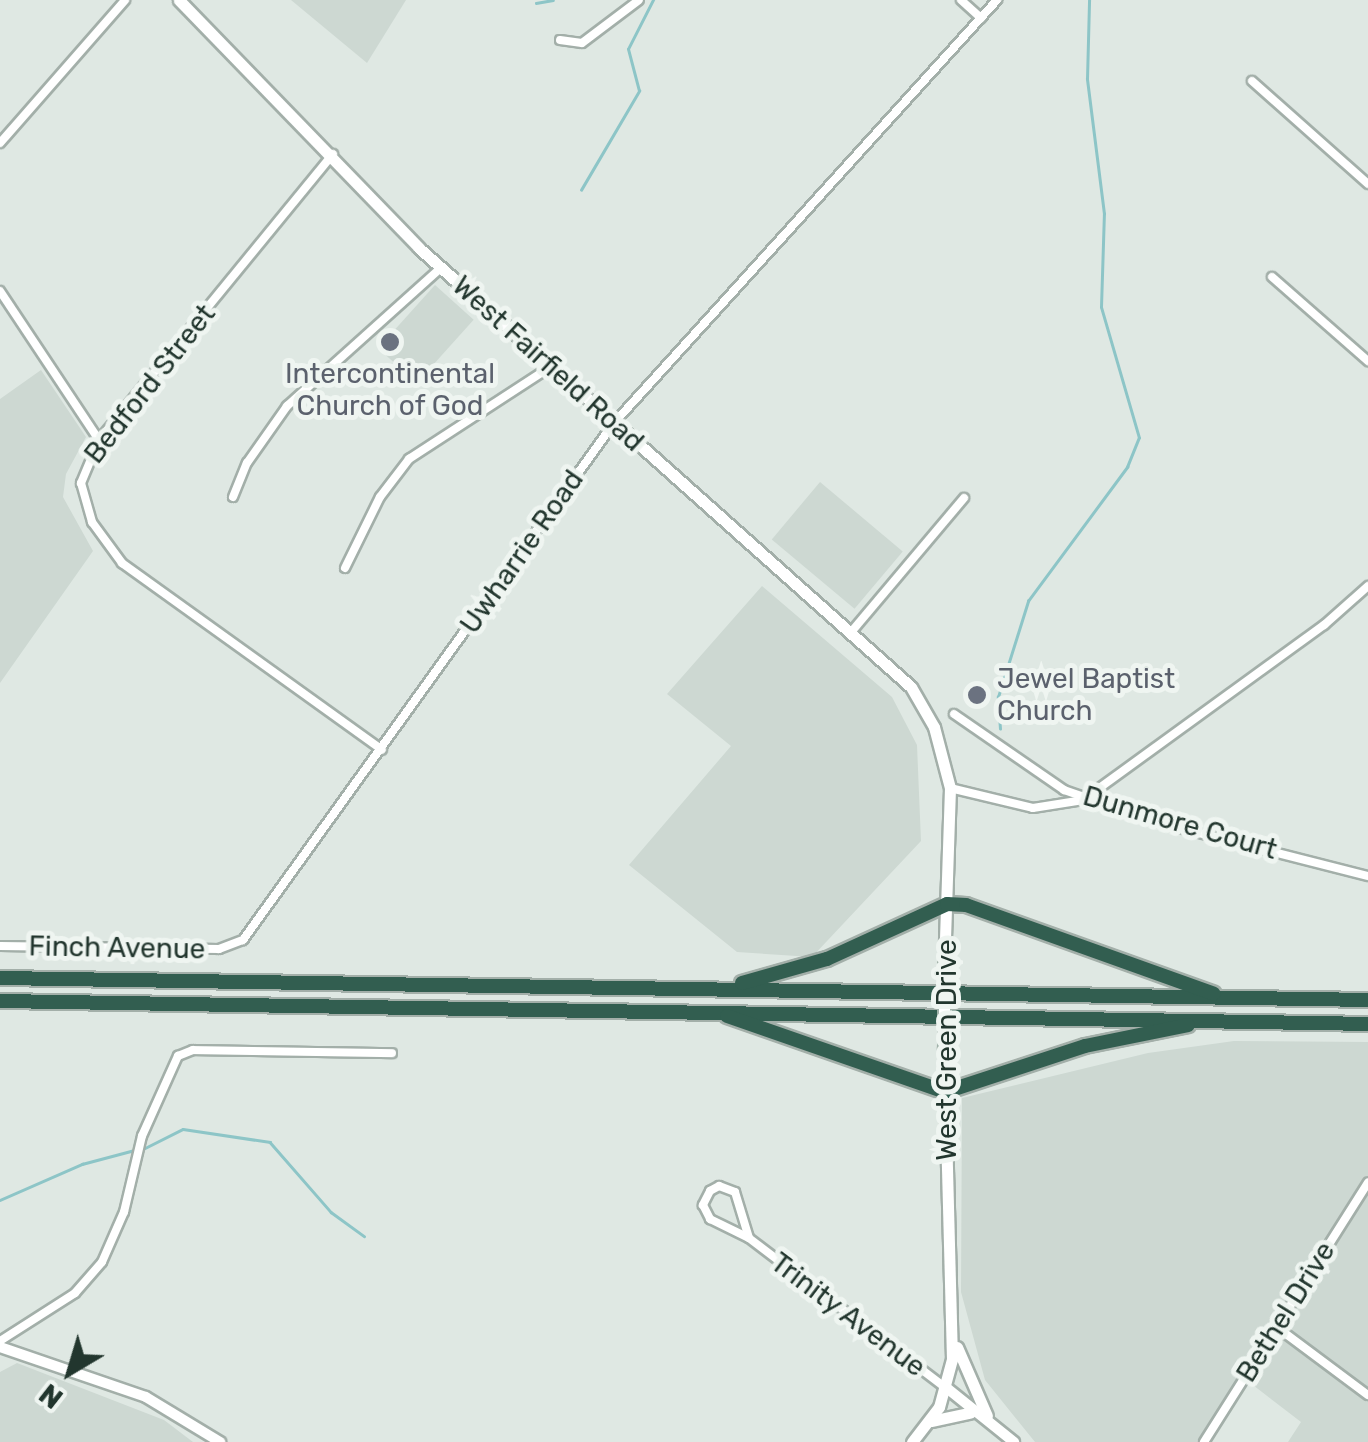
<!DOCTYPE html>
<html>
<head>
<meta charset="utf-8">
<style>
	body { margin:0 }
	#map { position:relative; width:1368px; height:1442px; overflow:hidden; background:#dfe8e3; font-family:Rubik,sans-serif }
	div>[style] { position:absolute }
	.built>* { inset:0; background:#cdd8d2; transform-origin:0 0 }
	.stream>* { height:2.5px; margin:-1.25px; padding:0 1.25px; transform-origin:1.25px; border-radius:1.25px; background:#8dc5c7 }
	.roads { filter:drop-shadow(2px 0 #a3afa9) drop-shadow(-2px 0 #a3afa9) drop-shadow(0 2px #a3afa9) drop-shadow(0 -2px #a3afa9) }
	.minor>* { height:8px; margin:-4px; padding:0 4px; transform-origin:4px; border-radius:4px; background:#fff }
	.tertiary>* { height:10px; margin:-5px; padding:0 5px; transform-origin:5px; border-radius:5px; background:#fff }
	.secondary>* { height:11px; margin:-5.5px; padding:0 5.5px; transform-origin:5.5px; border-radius:5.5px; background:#fff }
	.motorway>* { height:14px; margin:-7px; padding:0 7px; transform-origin:7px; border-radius:7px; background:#325e50 }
	.bridges { filter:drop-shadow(2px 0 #a0b2a9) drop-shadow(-2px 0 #a0b2a9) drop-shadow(0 2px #a0b2a9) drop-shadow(0 -2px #a0b2a9) }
	.secondary-bridge>* { height:11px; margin:-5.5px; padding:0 5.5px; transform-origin:5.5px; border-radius:5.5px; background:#fff }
	.dots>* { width:28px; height:28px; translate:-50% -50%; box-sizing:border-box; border:5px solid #eff5f1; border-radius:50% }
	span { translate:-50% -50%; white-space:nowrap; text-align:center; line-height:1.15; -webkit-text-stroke:10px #eff5f1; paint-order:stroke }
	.street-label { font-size:28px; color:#22362e }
	.worship-label { font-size:28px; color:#5b616d }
	.left { translate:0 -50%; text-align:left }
	.north { position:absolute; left:20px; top:1322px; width:100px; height:100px; -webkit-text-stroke:8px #eff5f1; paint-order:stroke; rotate:218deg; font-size:28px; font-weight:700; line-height:40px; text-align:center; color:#22362e }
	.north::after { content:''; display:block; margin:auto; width:35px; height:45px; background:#22362e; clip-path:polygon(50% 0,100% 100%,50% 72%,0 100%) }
</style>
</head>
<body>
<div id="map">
	<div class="built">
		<i style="clip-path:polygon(291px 0,406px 0,367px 63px)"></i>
		<i style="left:435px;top:285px;width:52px;height:85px;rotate:42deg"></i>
		<i style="clip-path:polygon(41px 370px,86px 437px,66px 474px,63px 497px,93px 551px,0 683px,0 399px)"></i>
		<i style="left:820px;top:482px;width:108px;height:75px;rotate:40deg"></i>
		<i style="clip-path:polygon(762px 586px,892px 697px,917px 745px,921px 841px,812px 957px,737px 952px,629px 865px,731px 746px,667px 694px)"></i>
		<i style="clip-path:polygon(1234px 1041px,1368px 1042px,1368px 1442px,1288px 1442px,1301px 1422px,1249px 1382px,1211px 1442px,1035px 1442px,985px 1380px,961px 1292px,962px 1098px,1148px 1053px)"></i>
		<i style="clip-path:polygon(17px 1363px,164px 1420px,193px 1442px,0 1442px,0 1372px)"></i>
	</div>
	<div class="stream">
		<i style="left:536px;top:3px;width:17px;rotate:-10deg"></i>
		<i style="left:581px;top:190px;width:115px;rotate:-59.6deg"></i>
		<i style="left:639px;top:91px;width:43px;rotate:-104.7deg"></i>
		<i style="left:628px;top:49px;width:55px;rotate:-63deg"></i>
		<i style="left:1000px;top:729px;width:32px;rotate:-94deg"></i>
		<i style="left:998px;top:697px;width:101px;rotate:-72.6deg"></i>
		<i style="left:1028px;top:601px;width:167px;rotate:-53.5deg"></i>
		<i style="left:1127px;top:467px;width:31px;rotate:-68deg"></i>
		<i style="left:1139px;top:438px;width:136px;rotate:-106.2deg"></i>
		<i style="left:1101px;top:307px;width:93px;rotate:-88.2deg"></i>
		<i style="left:1104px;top:214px;width:136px;rotate:-97.2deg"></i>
		<i style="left:1087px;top:79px;width:79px;rotate:-88.5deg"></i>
		<i style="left:145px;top:1148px;width:42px;rotate:-26.6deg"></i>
		<i style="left:183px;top:1129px;width:88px;rotate:8.5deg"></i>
		<i style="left:270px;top:1142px;width:93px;rotate:48.9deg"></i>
		<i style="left:331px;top:1212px;width:41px;rotate:36deg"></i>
		<i style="left:0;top:1200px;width:90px;rotate:-23.7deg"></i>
		<i style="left:82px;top:1164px;width:51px;rotate:-14.9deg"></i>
	</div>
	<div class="roads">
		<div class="minor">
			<i style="left:961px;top:0;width:27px;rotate:42deg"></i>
			<i style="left:560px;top:40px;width:22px;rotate:8deg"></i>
			<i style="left:582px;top:43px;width:71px;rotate:-37deg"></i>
			<i style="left:1252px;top:81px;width:155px;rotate:41.6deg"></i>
			<i style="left:0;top:143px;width:190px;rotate:-48.8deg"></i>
			<i style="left:333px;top:154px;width:370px;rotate:129.3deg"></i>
			<i style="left:99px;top:440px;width:47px;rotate:112.7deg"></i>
			<i style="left:81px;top:483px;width:41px;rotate:74.2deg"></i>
			<i style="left:92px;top:522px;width:51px;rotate:53.8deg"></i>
			<i style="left:122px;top:563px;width:320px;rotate:35.7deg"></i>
			<i style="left:1272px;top:277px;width:128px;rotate:41.2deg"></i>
			<i style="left:0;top:291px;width:179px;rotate:56.4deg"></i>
			<i style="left:233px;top:497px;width:37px;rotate:-68deg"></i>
			<i style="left:247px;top:463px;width:70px;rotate:-54.9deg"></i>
			<i style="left:287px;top:406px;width:207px;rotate:-41.9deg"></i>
			<i style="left:345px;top:568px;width:79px;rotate:-63.8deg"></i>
			<i style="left:380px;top:497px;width:48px;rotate:-52.7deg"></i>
			<i style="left:409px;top:459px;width:168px;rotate:-33.1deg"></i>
			<i style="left:852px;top:631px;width:174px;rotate:-49.9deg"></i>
			<i style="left:954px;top:714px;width:134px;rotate:34.6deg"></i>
			<i style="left:1064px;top:790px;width:97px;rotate:19.2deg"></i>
			<i style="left:1156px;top:822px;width:219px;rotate:14.3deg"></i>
			<i style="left:950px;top:788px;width:85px;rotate:13.5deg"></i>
			<i style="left:1033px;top:808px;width:51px;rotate:-9.1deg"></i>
			<i style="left:1083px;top:800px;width:298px;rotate:-36deg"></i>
			<i style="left:1324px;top:625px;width:59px;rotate:-41.6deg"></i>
			<i style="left:0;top:946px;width:219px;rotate:0.8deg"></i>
			<i style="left:219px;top:949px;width:26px;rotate:-21deg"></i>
			<i style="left:243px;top:940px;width:636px;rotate:-54.34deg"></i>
			<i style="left:614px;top:423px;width:571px;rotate:-47.84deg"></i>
			<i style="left:749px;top:1238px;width:48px;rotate:-106.9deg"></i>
			<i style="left:735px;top:1192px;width:17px;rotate:-159deg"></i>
			<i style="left:719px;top:1186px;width:10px;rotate:151deg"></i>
			<i style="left:710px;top:1191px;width:16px;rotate:117deg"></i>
			<i style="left:703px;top:1205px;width:16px;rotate:63deg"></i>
			<i style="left:710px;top:1219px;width:43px;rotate:26deg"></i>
			<i style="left:749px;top:1238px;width:248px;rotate:37.3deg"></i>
			<i style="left:1278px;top:1328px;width:112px;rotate:36.7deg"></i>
			<i style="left:0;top:1341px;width:89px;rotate:-32.6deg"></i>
			<i style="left:75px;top:1293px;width:41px;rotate:-48.9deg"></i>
			<i style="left:102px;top:1262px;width:55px;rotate:-66.3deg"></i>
			<i style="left:124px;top:1212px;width:78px;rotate:-76.7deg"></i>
			<i style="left:142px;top:1136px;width:88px;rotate:-65.8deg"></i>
			<i style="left:178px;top:1056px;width:16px;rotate:-22deg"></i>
			<i style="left:193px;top:1050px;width:199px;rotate:0.9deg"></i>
			<i style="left:1204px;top:1442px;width:307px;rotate:-57.7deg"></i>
		</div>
		<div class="tertiary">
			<i style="left:0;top:1347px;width:154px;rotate:18.9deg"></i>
			<i style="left:146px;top:1397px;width:87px;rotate:31.3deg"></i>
			<i style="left:948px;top:1389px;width:85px;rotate:38.8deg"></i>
		</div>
		<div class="secondary">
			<i style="left:179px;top:0;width:345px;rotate:45.9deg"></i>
			<i style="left:419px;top:248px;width:659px;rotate:41.74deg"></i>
			<i style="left:911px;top:687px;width:46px;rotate:60.1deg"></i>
			<i style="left:934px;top:727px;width:63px;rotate:75.3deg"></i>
			<i style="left:950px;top:788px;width:177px;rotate:91.9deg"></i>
			<i style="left:957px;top:1347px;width:75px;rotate:66.5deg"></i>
			<i style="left:931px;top:1421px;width:40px;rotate:-12deg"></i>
			<i style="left:912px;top:1442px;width:44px;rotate:-52.4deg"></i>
			<i style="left:939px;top:1407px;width:50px;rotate:-74.8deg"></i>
			<i style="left:952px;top:1359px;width:310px;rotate:-91.5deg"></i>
		</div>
		<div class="motorway">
			<i style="left:0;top:978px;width:1368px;rotate:0.92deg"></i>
			<i style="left:742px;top:983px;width:88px;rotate:-15.8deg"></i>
			<i style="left:827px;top:959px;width:132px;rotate:-24.6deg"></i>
			<i style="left:947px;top:904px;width:19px;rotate:3deg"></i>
			<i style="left:966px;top:905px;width:263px;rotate:19.7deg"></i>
			<i style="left:0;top:1001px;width:1368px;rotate:0.96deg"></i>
			<i style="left:727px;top:1016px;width:231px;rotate:19.2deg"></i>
			<i style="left:945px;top:1092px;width:147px;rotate:-18.2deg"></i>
			<i style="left:1085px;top:1046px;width:105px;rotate:-11.5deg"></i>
		</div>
	</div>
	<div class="bridges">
		<div class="secondary-bridge">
			<i style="left:944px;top:1049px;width:84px;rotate:-90deg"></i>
		</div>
	</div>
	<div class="dots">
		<i style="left:390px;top:342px;background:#6b7280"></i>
		<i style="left:977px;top:695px;background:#6b7280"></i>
	</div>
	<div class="street-label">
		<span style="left:548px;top:364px;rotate:42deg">West Fairfield Road</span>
		<span style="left:150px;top:384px;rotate:-52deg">Bedford Street</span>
		<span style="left:522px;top:552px;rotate:-55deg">Uwharrie Road</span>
		<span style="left:1180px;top:823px;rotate:16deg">Dunmore Court</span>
		<span style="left:117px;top:948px;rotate:1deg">Finch Avenue</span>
		<span style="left:947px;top:1050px;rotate:-90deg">West Green Drive</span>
		<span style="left:1286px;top:1312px;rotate:-58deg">Bethel Drive</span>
		<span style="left:848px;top:1315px;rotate:37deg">Trinity Avenue</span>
	</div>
	<div class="worship-label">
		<span style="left:390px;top:390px">Intercontinental<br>Church of God</span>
		<span class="left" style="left:997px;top:695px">Jewel Baptist<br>Church</span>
	</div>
	<div class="north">N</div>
</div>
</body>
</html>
